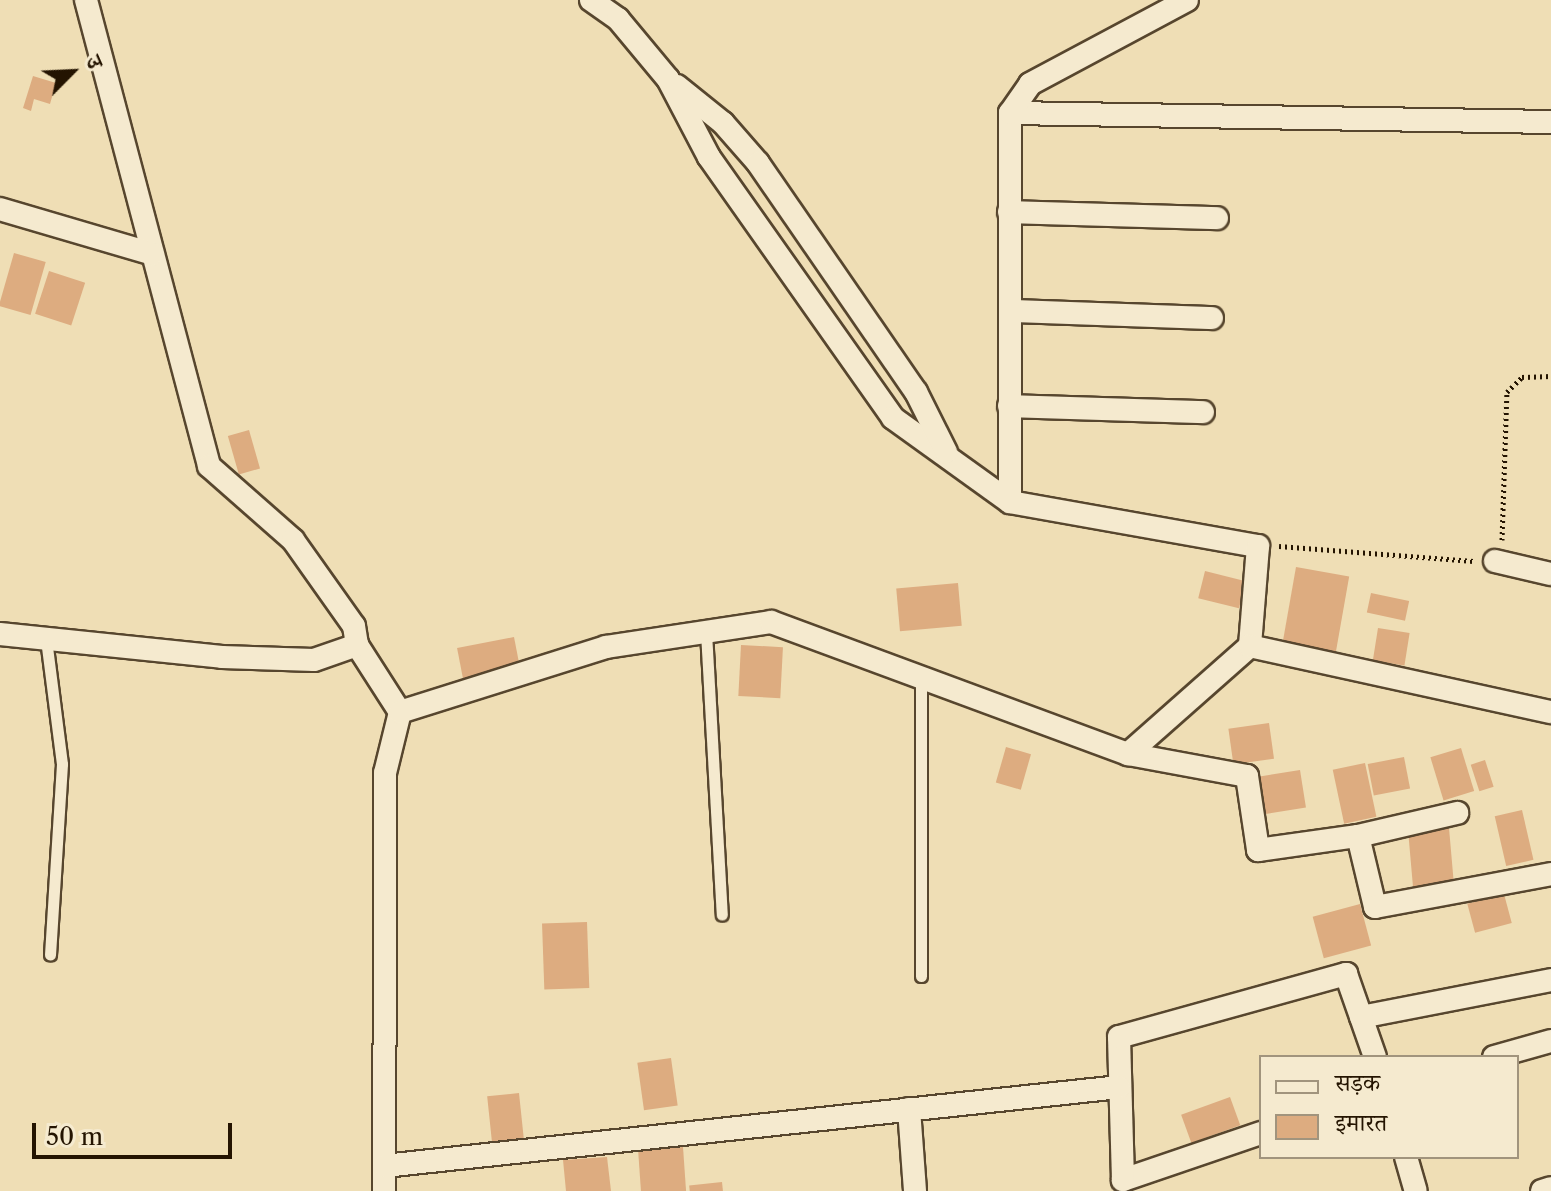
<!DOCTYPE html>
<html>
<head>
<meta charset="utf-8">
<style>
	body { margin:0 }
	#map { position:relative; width:1551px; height:1191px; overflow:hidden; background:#efdeb5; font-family:"Libre Caslon Text","Noto Serif Devanagari",serif }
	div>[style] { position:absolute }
	.building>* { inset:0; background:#ddac80; transform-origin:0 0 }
	.path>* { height:5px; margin-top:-2.5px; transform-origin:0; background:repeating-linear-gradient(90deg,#241401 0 2px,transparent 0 6px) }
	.roads { filter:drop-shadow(2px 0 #57462e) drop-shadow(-2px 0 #57462e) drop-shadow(0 2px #57462e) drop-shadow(0 -2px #57462e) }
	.service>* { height:11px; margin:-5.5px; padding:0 5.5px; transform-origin:5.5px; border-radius:5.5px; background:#f5eacf }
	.minor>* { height:22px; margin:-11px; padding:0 11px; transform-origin:11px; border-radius:11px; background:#f5eacf }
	span { translate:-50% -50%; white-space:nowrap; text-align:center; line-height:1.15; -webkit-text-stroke:6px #f5eacf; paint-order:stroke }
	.legend { position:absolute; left:1259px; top:1055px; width:260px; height:104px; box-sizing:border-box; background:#f5eacf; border:2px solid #a1947d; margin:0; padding:10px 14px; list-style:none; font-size:24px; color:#241401 }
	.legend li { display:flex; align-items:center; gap:16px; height:40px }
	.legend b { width:40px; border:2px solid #a1947d }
	.north { position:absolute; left:32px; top:32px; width:80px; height:80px; -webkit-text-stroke:6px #f5eacf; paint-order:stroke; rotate:66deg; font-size:22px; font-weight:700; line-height:32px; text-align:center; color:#241401 }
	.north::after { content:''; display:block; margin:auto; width:28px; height:36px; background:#241401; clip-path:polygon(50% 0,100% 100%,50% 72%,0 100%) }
	.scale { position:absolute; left:32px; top:1123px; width:200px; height:36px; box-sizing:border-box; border:4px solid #241401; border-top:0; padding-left:10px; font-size:24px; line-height:28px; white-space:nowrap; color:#241401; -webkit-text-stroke:6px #f5eacf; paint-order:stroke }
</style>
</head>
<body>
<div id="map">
	<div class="building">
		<i style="clip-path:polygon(33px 76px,56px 83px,50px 104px,34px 99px,31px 111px,23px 108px)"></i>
		<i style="left:14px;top:253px;width:33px;height:55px;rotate:16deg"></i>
		<i style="left:49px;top:271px;width:38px;height:45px;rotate:18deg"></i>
		<i style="left:249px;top:430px;width:40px;height:22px;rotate:74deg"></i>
		<i style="left:1296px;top:567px;width:54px;height:78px;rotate:10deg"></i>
		<i style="left:1205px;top:571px;width:42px;height:28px;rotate:14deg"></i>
		<i style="left:958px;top:583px;width:43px;height:62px;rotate:85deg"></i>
		<i style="left:1371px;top:593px;width:39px;height:20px;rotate:12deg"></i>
		<i style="left:1378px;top:628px;width:32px;height:33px;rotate:9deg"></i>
		<i style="left:514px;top:637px;width:37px;height:58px;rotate:79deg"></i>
		<i style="left:741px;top:645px;width:42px;height:51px;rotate:3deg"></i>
		<i style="left:1269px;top:723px;width:36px;height:41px;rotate:82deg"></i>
		<i style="left:1006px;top:747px;width:26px;height:37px;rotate:16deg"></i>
		<i style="left:1461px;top:748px;width:45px;height:32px;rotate:73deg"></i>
		<i style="left:1404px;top:757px;width:32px;height:37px;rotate:79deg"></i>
		<i style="left:1485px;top:760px;width:28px;height:15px;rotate:72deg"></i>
		<i style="left:1365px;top:763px;width:55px;height:33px;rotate:78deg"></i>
		<i style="left:1300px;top:770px;width:38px;height:44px;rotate:81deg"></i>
		<i style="left:1522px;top:810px;width:51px;height:28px;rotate:77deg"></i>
		<i style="left:1449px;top:828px;width:55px;height:41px;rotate:85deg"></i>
		<i style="left:1504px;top:894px;width:30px;height:38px;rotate:75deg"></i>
		<i style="left:1360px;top:904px;width:43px;height:49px;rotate:75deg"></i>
		<i style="left:587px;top:922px;width:66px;height:45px;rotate:88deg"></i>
		<i style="left:671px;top:1058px;width:48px;height:34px;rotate:82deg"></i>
		<i style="left:519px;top:1093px;width:46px;height:32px;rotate:84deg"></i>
		<i style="left:1230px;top:1097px;width:30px;height:52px;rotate:70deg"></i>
		<i style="left:683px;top:1147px;width:44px;height:45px;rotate:86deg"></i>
		<i style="clip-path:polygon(607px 1157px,611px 1191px,566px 1191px,563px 1160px)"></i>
		<i style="left:722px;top:1182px;width:9px;height:33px;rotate:84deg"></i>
	</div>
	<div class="path">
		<i style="left:1502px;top:540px;width:148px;rotate:-88.1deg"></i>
		<i style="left:1507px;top:392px;width:21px;rotate:-45deg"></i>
		<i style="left:1522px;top:377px;width:29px;rotate:-2deg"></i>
		<i style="left:1279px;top:546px;width:195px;rotate:4.4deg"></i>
	</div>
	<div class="roads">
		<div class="service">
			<i style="left:706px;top:632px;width:283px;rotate:86.8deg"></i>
			<i style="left:46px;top:639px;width:126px;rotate:82.7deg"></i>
			<i style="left:62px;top:764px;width:191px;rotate:93.6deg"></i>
			<i style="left:921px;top:976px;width:298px;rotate:-90deg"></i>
		</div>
		<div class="minor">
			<i style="left:86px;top:0;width:482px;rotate:75.2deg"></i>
			<i style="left:209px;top:466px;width:112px;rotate:41.4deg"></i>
			<i style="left:293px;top:540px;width:105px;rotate:54.7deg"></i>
			<i style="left:354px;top:626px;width:19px;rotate:81deg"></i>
			<i style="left:357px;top:645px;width:80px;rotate:57.3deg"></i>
			<i style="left:400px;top:712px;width:63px;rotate:103.8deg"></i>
			<i style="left:385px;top:773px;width:418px;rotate:90.1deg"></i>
			<i style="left:591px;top:0;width:33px;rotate:35deg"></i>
			<i style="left:618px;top:19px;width:78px;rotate:50.2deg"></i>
			<i style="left:668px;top:79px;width:88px;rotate:62.3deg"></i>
			<i style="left:709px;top:157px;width:319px;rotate:54.8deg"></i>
			<i style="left:893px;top:418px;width:144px;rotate:35.7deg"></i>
			<i style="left:1010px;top:502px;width:252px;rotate:10.1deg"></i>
			<i style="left:1258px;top:546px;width:100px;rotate:94.6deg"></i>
			<i style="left:1250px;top:646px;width:163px;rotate:138.5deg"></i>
			<i style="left:677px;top:86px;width:59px;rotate:38.8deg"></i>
			<i style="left:723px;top:123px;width:53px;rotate:48.8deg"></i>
			<i style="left:758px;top:163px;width:278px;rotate:55.4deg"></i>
			<i style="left:916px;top:392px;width:67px;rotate:63.4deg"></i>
			<i style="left:1010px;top:113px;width:541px;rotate:0.95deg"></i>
			<i style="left:0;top:209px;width:159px;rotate:16.4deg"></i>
			<i style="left:1009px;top:212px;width:208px;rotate:1.7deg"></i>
			<i style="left:1011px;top:311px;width:201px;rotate:2deg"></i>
			<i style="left:1009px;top:406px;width:194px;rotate:1.8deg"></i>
			<i style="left:1010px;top:502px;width:389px;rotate:-90deg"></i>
			<i style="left:1010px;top:113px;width:35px;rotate:-55deg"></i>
			<i style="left:1030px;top:84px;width:178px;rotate:-28.1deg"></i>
			<i style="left:1495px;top:561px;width:57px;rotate:13.1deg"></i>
			<i style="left:0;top:634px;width:223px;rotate:5.9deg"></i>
			<i style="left:222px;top:657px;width:92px;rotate:1.9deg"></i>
			<i style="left:314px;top:660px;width:46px;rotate:-19.2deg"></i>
			<i style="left:1250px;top:646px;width:308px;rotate:12.4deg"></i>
			<i style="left:400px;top:712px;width:216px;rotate:-17.5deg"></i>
			<i style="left:606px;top:647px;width:167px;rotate:-8.6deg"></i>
			<i style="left:771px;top:622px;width:381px;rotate:20.3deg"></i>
			<i style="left:1128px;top:754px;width:121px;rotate:10.5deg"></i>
			<i style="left:1247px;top:776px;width:75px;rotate:81.5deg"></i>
			<i style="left:1258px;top:850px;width:101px;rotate:-8deg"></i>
			<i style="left:1358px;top:836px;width:102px;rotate:-13.1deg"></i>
			<i style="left:1358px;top:836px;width:73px;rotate:76.5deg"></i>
			<i style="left:1375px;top:907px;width:179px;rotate:-10.6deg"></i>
			<i style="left:1361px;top:1017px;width:194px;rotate:-11deg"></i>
			<i style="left:1494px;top:1057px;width:59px;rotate:-15.7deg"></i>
			<i style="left:909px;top:1109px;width:82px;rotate:85.8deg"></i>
			<i style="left:1261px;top:1133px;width:146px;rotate:161.2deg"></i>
			<i style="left:1123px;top:1180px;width:143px;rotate:-91.6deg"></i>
			<i style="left:1119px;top:1037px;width:236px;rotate:-15.5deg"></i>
			<i style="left:1346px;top:974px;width:88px;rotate:70.7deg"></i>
			<i style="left:1406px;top:1157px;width:35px;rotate:74deg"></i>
			<i style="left:384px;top:1166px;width:739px;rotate:-6.13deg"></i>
			<i style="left:1542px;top:1191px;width:9px;rotate:-18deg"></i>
		</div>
	</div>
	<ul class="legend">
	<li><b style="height:10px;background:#f5eacf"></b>सड़क</li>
	<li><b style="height:22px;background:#ddac80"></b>इमारत</li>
	</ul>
	<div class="north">उ</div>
	<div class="scale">50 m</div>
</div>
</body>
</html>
